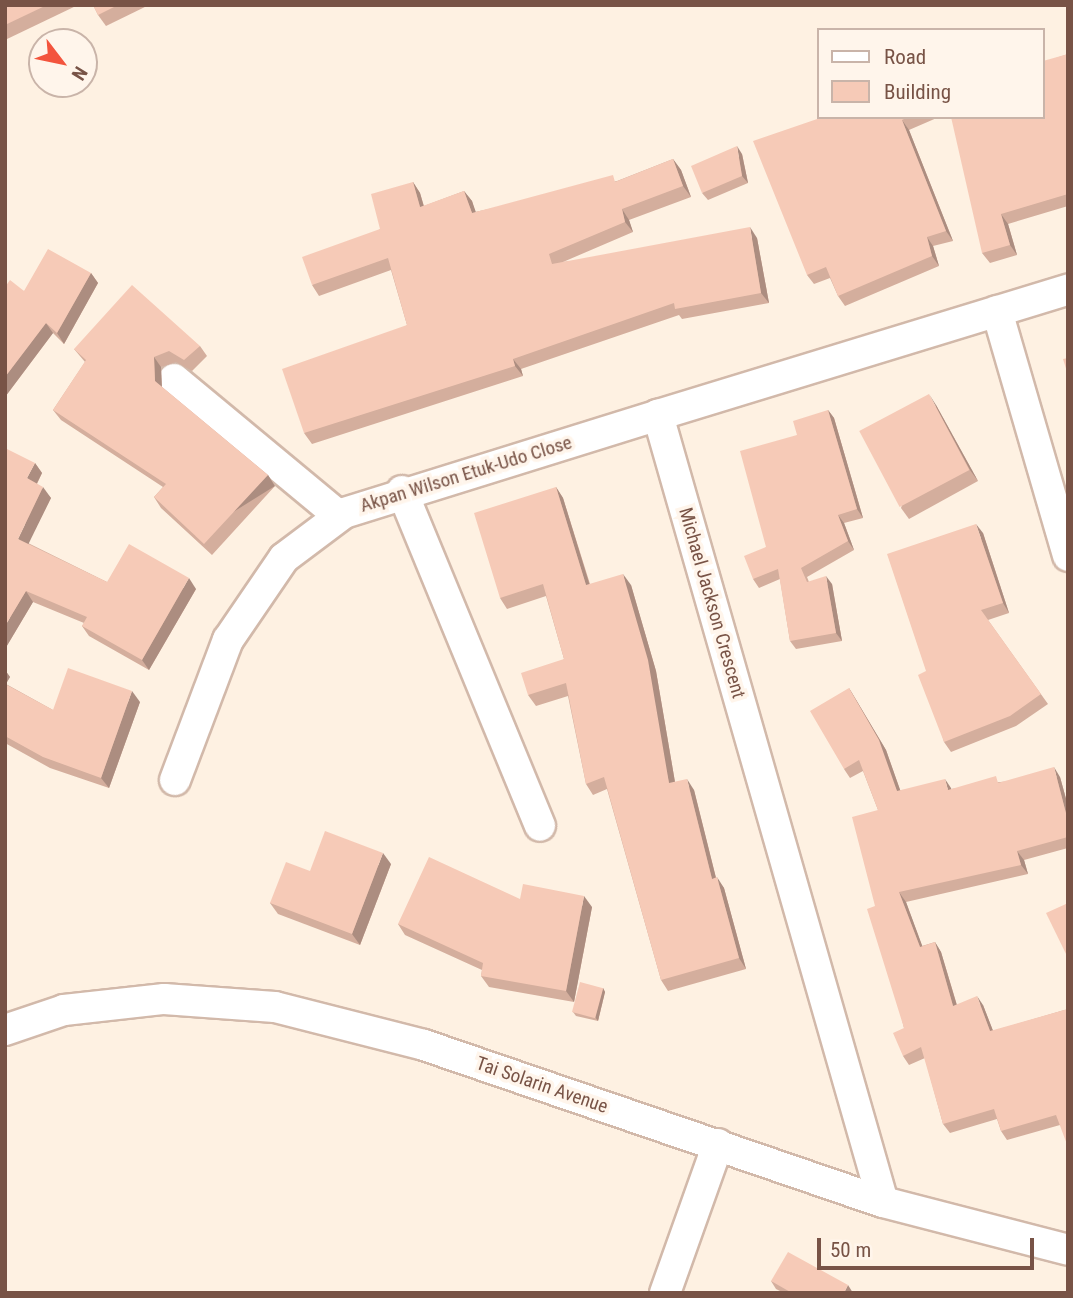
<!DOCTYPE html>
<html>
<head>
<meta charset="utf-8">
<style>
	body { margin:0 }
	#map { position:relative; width:1073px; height:1298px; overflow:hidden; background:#fef1e2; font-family:"Roboto Condensed",sans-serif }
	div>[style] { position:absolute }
	.roads { filter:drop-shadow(2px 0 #d2b9aa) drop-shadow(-2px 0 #d2b9aa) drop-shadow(0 2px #d2b9aa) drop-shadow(0 -2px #d2b9aa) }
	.minor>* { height:30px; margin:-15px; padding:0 15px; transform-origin:15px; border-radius:15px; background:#fff }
	.wall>* { inset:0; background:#d4ae9d }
	.shaded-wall>* { inset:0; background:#ac8d80; transform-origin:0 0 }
	.building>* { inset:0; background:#f6cab7; transform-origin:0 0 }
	span { translate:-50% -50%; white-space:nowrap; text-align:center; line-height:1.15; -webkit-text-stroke:7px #fff5eb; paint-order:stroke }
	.street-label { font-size:19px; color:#785346 }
	.frame { position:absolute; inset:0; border:7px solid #785346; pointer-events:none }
	.legend { position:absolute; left:817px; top:28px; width:228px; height:91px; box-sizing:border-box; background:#fff5eb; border:2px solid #c9b4a9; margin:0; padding:9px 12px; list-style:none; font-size:21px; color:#785346 }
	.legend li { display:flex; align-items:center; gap:14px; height:35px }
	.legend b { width:35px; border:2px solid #c9b4a9 }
	.north { position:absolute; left:28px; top:28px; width:70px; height:70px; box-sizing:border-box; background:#fff5eb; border:2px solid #c9b4a9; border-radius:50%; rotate:122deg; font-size:19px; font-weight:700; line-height:28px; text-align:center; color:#785346 }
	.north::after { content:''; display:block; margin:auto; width:24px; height:32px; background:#f3543d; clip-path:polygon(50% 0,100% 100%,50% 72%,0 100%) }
	.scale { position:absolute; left:817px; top:1238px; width:217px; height:32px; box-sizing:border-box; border:4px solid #785346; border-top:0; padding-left:9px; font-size:21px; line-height:24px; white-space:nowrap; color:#785346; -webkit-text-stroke:5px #fff5eb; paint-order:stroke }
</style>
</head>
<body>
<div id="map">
	<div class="roads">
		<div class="minor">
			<i style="left:997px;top:311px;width:255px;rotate:73.8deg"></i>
			<i style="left:174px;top:379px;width:214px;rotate:39.7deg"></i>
			<i style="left:402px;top:491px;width:362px;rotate:67.6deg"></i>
			<i style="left:175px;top:780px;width:150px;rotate:-69.3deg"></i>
			<i style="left:228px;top:640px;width:99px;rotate:-55.7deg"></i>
			<i style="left:284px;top:558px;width:75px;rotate:-36.9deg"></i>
			<i style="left:344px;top:513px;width:329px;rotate:-17.3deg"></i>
			<i style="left:5px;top:1030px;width:62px;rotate:-18.7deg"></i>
			<i style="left:64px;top:1010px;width:101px;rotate:-6.3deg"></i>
			<i style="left:164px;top:999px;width:111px;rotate:4.1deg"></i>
			<i style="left:275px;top:1007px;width:154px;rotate:14.3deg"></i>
			<i style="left:424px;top:1045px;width:485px;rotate:18.9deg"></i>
			<i style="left:883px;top:1202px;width:191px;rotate:14.5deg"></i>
			<i style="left:883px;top:1202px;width:819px;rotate:-105.96deg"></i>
			<i style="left:658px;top:415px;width:429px;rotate:-17deg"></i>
			<i style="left:665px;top:1293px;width:158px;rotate:-70.4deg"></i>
		</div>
	</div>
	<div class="wall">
		<i style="clip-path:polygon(5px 5px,78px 5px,5px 40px)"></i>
		<i style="clip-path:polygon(93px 5px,149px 5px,106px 26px,98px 15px)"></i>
		<i style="clip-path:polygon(1068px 54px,1068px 206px,1008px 224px,1017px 255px,990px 263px,982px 253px,1056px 58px)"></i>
		<i style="clip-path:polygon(823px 117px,939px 117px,909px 130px,953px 241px,933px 246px,939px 266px,845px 306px,838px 296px,830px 278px,814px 284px,807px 275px)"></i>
		<i style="clip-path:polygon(742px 154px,748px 183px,708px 200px,702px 193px)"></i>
		<i style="clip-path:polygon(673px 159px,681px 170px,691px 197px,629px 220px,633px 232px,563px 262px,757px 238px,769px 303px,682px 319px,679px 315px,521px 369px,523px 376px,312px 444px,304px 433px,407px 325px,391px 270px,319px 296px,312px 285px,380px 229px,413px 182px,420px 193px,424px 206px,464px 191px,472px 201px,475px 212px,617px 181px)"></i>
		<i style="clip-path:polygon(91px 273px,98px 283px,64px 344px,53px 333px,5px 397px,5px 287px,24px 291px)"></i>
		<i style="clip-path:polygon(200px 346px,207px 356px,192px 371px,176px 362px,161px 367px,162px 387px,268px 475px,275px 486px,212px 555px,161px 508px,154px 497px,163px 487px,61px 420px,53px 410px,85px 362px,74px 349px)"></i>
		<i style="clip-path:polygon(936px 405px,978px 481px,909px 519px,901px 508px)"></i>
		<i style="clip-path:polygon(828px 410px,834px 418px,863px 518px,844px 523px,854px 550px,807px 577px,809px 582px,832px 584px,842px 641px,796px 649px,790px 641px,780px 579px,759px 588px,753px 579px,766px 547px,797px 435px)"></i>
		<i style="clip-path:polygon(35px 463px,42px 473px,37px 484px,51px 498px,28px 543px,107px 582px,196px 589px,149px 670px,89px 636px,82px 626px,84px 623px,33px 602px,5px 649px)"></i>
		<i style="clip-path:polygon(556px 487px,563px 498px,590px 584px,631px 585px,656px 671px,675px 782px,694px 790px,716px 878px,724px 888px,746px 969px,668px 991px,661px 980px,607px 789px,593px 795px,586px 784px,568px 696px,536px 706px,528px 695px,564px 659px,546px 596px,507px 609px,500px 598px)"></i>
		<i style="clip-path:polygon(983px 533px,1009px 613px,988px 620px,1048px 704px,1016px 726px,951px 752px,944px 742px,926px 671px)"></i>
		<i style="clip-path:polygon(5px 670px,10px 677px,6px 684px,53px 710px,140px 702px,109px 788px,50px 768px,5px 743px)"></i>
		<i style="clip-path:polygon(849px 688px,886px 750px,900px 790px,951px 789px,1000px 782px,1060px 777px,1068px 806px,1068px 848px,1024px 860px,1028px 874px,906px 902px,922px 946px,935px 942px,941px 952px,957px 1005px,983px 1005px,993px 1031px,1068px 1009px,1060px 1125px,1007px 1140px,1001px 1131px,997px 1119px,950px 1133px,943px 1124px,925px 1058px,909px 1065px,903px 1056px,904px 1028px,875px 906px,878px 810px,863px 771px,850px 778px,844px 769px)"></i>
		<i style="clip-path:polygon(391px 864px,360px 945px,278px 914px,270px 903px,310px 871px)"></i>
		<i style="clip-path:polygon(520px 899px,592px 907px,574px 1002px,489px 987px,481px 976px,482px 970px,405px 935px,398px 924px)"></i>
		<i style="clip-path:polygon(603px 988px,605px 992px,598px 1021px,576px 1016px,573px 1012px)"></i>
		<i style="clip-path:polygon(771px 1281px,853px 1293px,784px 1293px,776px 1289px)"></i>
	</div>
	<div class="shaded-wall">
		<i style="clip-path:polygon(902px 120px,909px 130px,953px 241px,946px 231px)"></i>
		<i style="clip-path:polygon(737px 146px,742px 154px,748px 183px,742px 176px)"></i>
		<i style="clip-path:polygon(673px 159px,681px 170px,691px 197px,683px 186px)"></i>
		<i style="clip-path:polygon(413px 182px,420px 193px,427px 218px,420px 207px)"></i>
		<i style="clip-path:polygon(464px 191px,472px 201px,480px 224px,472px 213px)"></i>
		<i style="clip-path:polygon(622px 209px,629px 220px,633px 232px,625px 222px)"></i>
		<i style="clip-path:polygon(1001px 214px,1008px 224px,1017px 255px,1010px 245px)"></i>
		<i style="clip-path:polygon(750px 227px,757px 238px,769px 303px,761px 293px)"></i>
		<i style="clip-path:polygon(927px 237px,933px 246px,939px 266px,932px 256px)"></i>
		<i style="clip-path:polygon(91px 273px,98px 283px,64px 344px,57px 333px)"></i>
		<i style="clip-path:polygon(46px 323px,53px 333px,5px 397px,5px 377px)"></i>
		<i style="clip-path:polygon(154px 357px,161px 367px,162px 392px,155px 381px)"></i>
		<i style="clip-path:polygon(513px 359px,521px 369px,523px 376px,515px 366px)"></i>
		<i style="clip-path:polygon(929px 394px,936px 405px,978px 481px,970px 470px)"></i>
		<i style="clip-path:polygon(828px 410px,834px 418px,863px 518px,857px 509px)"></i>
		<i style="clip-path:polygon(35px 463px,42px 473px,34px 489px,27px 478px)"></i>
		<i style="left:268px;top:475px;width:13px;height:94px;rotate:58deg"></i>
		<i style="clip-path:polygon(43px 487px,51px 498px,26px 549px,18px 539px)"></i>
		<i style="clip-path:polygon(556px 487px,563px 498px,593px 596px,586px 585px)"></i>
		<i style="clip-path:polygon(838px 515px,844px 523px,854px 550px,848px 541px)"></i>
		<i style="clip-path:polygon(976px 524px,983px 533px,1009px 613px,1003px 603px)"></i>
		<i style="clip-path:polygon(623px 574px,631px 585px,656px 671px,677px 794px,669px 783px)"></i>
		<i style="clip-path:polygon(826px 576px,832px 584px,842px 641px,836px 633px)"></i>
		<i style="clip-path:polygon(189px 578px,196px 589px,149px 670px,142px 660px)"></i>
		<i style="clip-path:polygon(26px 591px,33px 602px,5px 649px,5px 626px)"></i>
		<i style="clip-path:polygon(5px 670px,10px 677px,5px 685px)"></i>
		<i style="clip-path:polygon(849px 688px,886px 750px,904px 801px,897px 791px)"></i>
		<i style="clip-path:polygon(132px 691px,140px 702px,109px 788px,101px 778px)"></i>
		<i style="clip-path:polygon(1054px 767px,1060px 777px,1068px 806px,1068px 821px)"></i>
		<i style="clip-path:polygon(687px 779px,694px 790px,719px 890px,712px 879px)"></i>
		<i style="clip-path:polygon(945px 779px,951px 788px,954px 799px,948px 790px)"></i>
		<i style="clip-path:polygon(1017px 851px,1024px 860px,1028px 874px,1021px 865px)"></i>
		<i style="clip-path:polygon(383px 853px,391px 864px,360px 945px,352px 934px)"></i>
		<i style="clip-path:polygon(717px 877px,724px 888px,746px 969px,739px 958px)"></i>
		<i style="clip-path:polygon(899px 892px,906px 902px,926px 956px,920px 947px)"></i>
		<i style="clip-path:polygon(584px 896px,592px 907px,574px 1002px,566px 991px)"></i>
		<i style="clip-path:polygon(935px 942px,941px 952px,960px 1016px,953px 1006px)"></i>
		<i style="clip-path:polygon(603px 988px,605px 992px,598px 1021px,595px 1017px)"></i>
		<i style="clip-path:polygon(977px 996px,983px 1005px,997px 1041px,990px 1031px)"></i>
		<i style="clip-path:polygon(848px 1285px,853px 1293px,844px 1293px)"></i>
	</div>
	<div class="building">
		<i style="clip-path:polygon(5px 5px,47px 5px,5px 25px)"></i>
		<i style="clip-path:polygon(93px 5px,118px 5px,98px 15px)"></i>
		<i style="clip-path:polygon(1068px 54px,1068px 194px,1001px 214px,1010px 245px,982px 253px,951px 117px,1043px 117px,1043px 61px)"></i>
		<i style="clip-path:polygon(823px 117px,908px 117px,902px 120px,946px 231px,927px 237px,932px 256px,838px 296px,826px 267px,807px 275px,753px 141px)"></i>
		<i style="clip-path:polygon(737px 146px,742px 176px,702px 193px,691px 166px)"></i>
		<i style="clip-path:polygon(673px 159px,683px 186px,622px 209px,625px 222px,549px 254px,552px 264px,750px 227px,761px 293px,675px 309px,674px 303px,513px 359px,515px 366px,304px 433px,282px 369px,407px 325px,388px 258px,312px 285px,302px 257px,380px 229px,371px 194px,413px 182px,420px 207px,464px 191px,472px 213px,613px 175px,615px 182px)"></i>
		<i style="clip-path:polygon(48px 249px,91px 273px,57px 333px,46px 323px,5px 377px,5px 287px,10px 280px,24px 291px)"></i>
		<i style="clip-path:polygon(132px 285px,200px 346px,184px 360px,169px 351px,154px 357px,155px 381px,268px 475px,204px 544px,154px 497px,166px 484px,53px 410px,86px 360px,74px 349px)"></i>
		<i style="clip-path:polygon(1068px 358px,1068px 375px,1063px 359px)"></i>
		<i style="left:929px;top:394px;width:86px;height:79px;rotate:62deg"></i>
		<i style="clip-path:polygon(828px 410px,857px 509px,838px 515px,848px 541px,801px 568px,807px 582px,826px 576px,836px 633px,790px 641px,778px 569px,753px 579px,744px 556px,766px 547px,740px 451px,797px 435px,793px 421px)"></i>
		<i style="clip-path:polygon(5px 448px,35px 463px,27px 478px,43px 487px,18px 539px,107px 582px,129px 544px,189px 578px,142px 660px,82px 626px,87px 617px,26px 591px,5px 626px)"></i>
		<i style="clip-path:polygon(556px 487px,586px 585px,623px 574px,648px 660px,669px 783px,687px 779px,712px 879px,717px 877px,739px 958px,661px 980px,604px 777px,586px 784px,566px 683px,528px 695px,521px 673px,564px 659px,543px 584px,500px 598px,474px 513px)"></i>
		<i style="clip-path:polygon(976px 524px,1003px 603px,981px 610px,1041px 694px,1010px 716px,944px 742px,918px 675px,926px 671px,887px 554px)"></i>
		<i style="clip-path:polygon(68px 668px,132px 691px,101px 778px,43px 757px,5px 736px,5px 684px,53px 710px)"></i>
		<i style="clip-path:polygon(849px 688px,879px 740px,897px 791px,945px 779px,948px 790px,996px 776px,998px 783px,1054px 767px,1068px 821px,1068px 837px,1017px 851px,1021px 865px,899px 892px,920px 947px,935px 942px,953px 1006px,977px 996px,990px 1031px,1068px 1009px,1068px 1147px,1056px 1115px,1001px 1131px,994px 1109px,943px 1124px,921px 1047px,903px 1056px,893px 1033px,904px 1028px,867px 909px,875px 906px,852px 817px,878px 810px,859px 760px,844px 769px,810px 711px)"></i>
		<i style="clip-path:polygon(325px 831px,383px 853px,352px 934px,270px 903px,286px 862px,310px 871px)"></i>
		<i style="clip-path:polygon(429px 857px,520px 899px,523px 884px,584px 896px,566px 991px,481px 976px,483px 963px,398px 924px)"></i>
		<i style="clip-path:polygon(1068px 903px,1068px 958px,1046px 913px)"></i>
		<i style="left:580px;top:982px;width:24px;height:31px;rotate:15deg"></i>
		<i style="clip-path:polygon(788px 1252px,848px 1285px,844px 1293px,792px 1293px,771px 1281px)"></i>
	</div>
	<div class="street-label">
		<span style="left:466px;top:474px;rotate:-17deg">Akpan Wilson Etuk-Udo Close</span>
		<span style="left:712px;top:603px;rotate:74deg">Michael Jackson Crescent</span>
		<span style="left:542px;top:1085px;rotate:19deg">Tai Solarin Avenue</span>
	</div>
	<div class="frame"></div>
	<ul class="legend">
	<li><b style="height:9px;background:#fff"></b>Road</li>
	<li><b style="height:19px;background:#f6cab7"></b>Building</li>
	</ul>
	<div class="north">N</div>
	<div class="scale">50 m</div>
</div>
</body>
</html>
